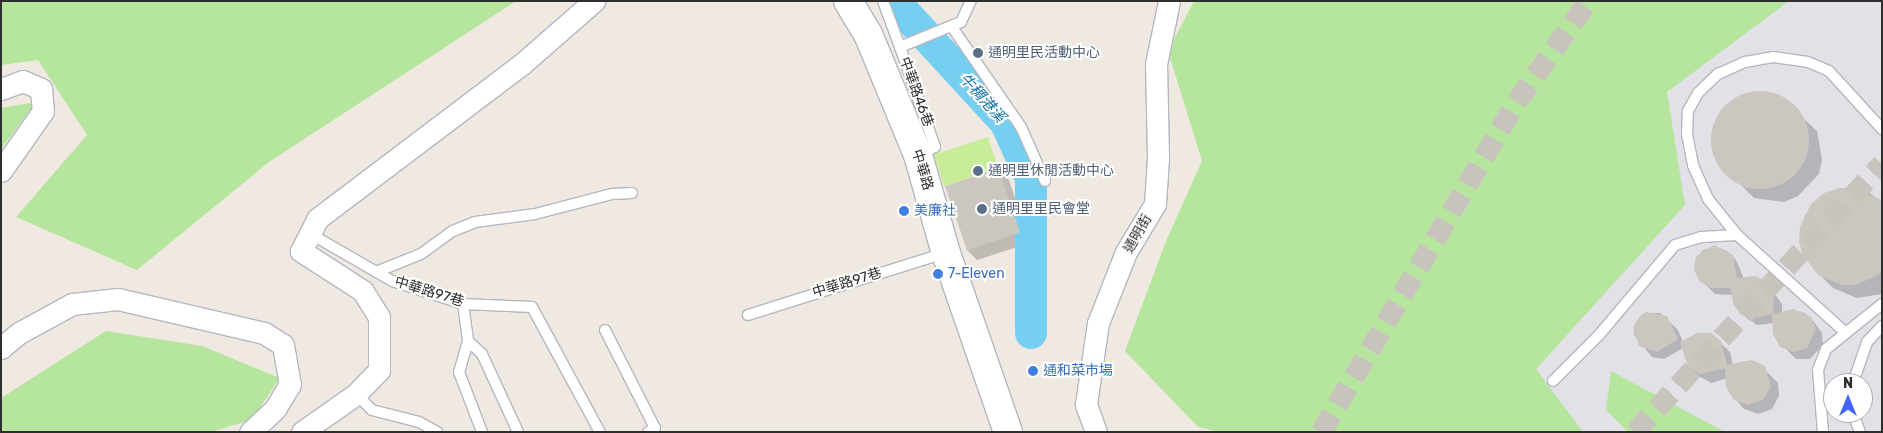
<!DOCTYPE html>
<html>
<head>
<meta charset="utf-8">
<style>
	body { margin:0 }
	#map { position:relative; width:1883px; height:433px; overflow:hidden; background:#efe9e1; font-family:Rubik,"Noto Sans TC",sans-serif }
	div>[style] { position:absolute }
	.industrial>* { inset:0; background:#e3e1e8 }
	.green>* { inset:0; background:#b6e59e }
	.pitch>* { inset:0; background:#c9ec9a; transform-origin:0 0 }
	.shadow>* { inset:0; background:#0003 }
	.river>* { height:32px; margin:-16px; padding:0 16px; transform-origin:16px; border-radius:16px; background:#75cff0 }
	.building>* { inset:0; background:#cbc7bf; transform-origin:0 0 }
	.round { border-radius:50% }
	.street-tunnel>* { height:21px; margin-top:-10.5px; transform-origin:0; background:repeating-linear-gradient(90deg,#c8c4bd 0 21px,transparent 0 32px) }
	.roads { filter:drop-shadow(1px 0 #b4b7c1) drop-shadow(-1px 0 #b4b7c1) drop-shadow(0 1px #b4b7c1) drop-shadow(0 -1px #b4b7c1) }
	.lane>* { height:10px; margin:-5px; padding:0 5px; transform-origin:5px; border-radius:5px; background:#fff }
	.street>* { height:21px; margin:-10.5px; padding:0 10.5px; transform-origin:10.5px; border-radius:10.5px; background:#fff }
	.secondary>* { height:28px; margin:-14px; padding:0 14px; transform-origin:14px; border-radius:14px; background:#fff }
	.dots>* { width:14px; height:14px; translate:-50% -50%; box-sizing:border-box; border:2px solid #fff; border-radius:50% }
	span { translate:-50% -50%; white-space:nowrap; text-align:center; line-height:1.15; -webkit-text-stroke:4px #fff; paint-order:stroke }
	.service-label { font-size:14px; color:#4e5e75 }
	.left { translate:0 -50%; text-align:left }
	.street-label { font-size:14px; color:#2e2e2e }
	.shop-label { font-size:14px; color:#366cbe }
	.water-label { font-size:15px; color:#0d6fa3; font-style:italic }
	.frame { position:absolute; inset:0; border:2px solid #2e2e2e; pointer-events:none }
	.north { position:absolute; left:1823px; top:373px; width:50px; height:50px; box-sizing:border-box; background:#fff; border:1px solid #ababab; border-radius:50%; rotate:0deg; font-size:14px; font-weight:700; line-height:20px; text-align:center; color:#2e2e2e }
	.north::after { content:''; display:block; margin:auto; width:18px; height:22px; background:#4264fb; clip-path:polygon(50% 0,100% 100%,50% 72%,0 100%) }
</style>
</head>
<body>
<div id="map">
	<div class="industrial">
		<i style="clip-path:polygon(evenodd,1745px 1px,1882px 1px,1882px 432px,1499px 432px,1449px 358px,1745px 1px,1833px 383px,1863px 383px,1863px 413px,1833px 413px,1833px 383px)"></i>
	</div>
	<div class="green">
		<i style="clip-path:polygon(1px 1px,516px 1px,269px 162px,137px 270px,16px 217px,87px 135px,38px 60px,1px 65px)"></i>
		<i style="clip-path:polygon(1194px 1px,1789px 1px,1667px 92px,1685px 205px,1536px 369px,1583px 432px,1220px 432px,1198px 427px,1125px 351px,1166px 241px,1202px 161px,1168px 51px)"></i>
		<i style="clip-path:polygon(36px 102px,1px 149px,1px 108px)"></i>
		<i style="clip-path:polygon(106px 331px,202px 346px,280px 378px,251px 420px,210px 432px,1px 432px,1px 398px)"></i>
		<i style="clip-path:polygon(1611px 371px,1725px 432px,1628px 432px,1606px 410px)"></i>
	</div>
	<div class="pitch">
		<i style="left:988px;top:137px;width:33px;height:57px;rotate:72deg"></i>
	</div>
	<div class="shadow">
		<i style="clip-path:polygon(1767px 93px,1781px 97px,1817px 131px,1822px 160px,1819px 174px,1798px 196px,1784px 202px,1754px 198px,1718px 162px,1713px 148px,1717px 118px,1738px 98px)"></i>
		<i style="clip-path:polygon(998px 170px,1009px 180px,1030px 243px,977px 260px,966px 249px)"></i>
		<i style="clip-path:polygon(1855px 189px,1870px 193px,1882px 202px,1882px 294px,1857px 298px,1833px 288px,1819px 274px,1801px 228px,1805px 215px,1825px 195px)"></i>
		<i style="clip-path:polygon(1714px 246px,1727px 251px,1736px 260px,1744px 279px,1767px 283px,1782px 304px,1782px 313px,1793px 310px,1805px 313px,1814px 322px,1822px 333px,1823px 345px,1810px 359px,1796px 359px,1777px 340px,1775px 323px,1757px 325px,1737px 309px,1734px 295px,1715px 294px,1697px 276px,1695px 263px,1702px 251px)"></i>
		<i style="clip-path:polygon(1647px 313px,1660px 313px,1678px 330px,1683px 342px,1720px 342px,1730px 352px,1733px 365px,1745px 361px,1758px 363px,1778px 383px,1779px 396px,1772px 409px,1758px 414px,1744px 409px,1730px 393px,1728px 378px,1711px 383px,1699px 376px,1689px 367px,1683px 348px,1664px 359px,1652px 357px,1634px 335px,1636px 322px)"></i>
	</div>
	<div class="river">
		<i style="left:894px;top:1px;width:166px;rotate:47.4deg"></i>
		<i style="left:1006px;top:123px;width:60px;rotate:65.6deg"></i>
		<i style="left:1031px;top:178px;width:155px;rotate:90deg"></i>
	</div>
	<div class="building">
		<i class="round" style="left:1711px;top:91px;width:98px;height:98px"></i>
		<i style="left:998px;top:168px;width:68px;height:56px;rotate:71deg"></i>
		<i style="clip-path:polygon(1839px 188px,1855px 188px,1882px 200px,1882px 273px,1856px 285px,1842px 285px,1818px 275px,1802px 254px,1799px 241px,1800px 227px,1811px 204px,1824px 193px)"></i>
		<i style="clip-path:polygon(1714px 245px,1733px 255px,1737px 278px,1755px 276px,1768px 282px,1774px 294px,1773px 314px,1793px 309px,1811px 317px,1816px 329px,1807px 348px,1794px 352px,1780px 347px,1773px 334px,1772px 314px,1754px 318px,1741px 315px,1733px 304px,1731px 288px,1712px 288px,1700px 282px,1694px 270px,1696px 256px)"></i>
		<i style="clip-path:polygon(1646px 312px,1667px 316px,1678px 339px,1657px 352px,1639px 346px,1633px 328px,1640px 316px)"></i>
		<i style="clip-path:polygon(1697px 333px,1711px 333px,1721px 341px,1727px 365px,1752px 360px,1765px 366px,1771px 387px,1763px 400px,1748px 405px,1734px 400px,1726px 387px,1725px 368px,1701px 374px,1688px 367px,1680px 342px)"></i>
	</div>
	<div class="street-tunnel">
		<i style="left:1321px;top:432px;width:385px;rotate:-59.4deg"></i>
		<i style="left:1517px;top:101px;width:123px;rotate:-54.6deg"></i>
		<i style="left:1635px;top:432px;width:365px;rotate:-47.4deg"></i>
	</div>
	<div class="roads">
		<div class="lane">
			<i style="left:883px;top:1px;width:49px;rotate:69.7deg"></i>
			<i style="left:952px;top:27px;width:121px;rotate:55.4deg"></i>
			<i style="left:1021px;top:127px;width:59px;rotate:66deg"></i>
			<i style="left:919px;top:155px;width:18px;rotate:-27deg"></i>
			<i style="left:935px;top:147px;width:106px;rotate:-109.3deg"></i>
			<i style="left:900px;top:47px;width:66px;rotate:-22.3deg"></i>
			<i style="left:961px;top:22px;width:23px;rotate:-65deg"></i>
			<i style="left:309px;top:233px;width:96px;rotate:30deg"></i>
			<i style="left:392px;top:281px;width:75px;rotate:17.9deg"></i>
			<i style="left:463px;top:304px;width:69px;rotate:2.5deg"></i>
			<i style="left:532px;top:307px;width:142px;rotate:61.5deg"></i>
			<i style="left:376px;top:272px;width:48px;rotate:-21.8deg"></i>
			<i style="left:421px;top:254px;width:39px;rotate:-36deg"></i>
			<i style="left:453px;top:231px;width:24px;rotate:-22deg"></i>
			<i style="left:475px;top:222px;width:61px;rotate:-7.6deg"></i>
			<i style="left:535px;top:214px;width:80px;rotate:-14.6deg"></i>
			<i style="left:612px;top:194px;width:20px;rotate:-3deg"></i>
			<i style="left:463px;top:304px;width:37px;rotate:82deg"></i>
			<i style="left:468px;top:341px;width:19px;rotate:43deg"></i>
			<i style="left:482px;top:354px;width:86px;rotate:65.2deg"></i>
			<i style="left:748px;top:315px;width:207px;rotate:-17.5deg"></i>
			<i style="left:605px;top:330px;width:110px;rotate:63deg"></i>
			<i style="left:655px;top:428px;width:8px;rotate:150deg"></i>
			<i style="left:1846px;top:333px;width:147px;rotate:-138deg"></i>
			<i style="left:1737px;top:235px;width:46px;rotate:-128.9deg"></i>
			<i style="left:1708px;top:199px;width:37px;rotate:-114deg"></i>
			<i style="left:1693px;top:165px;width:31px;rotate:-101deg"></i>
			<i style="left:1687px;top:135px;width:24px;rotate:-88deg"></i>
			<i style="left:1688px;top:111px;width:21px;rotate:-61deg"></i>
			<i style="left:1698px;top:93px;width:28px;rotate:-44deg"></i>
			<i style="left:1718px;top:74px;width:30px;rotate:-24deg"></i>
			<i style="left:1745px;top:62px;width:28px;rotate:-10deg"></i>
			<i style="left:1773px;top:57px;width:35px;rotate:8deg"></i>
			<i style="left:1808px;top:62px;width:23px;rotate:23deg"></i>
			<i style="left:1829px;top:71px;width:79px;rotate:47.6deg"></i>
			<i style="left:468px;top:341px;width:32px;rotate:106deg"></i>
			<i style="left:459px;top:372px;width:64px;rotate:69deg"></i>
			<i style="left:1553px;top:381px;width:65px;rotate:-45deg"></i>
			<i style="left:1599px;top:335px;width:118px;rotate:-49.8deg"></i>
			<i style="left:1675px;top:245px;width:27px;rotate:-17deg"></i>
			<i style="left:1701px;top:237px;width:36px;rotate:-3deg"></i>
			<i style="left:1853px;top:383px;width:43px;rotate:-71.1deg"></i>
			<i style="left:1867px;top:342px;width:22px;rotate:-47deg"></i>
			<i style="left:356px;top:394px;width:23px;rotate:45deg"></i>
			<i style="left:372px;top:410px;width:49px;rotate:14.3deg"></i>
			<i style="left:419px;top:422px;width:21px;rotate:29deg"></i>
			<i style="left:1853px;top:413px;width:20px;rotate:70deg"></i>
			<i style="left:1823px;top:432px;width:62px;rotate:-94.6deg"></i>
			<i style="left:1818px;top:370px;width:22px;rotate:-69deg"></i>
			<i style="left:1826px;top:349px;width:72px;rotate:-38.8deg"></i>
		</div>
		<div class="street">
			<i style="left:1px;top:89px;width:23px;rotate:-20deg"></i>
			<i style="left:23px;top:81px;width:20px;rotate:24deg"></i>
			<i style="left:41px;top:89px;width:22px;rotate:85deg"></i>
			<i style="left:43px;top:111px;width:73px;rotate:125deg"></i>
			<i style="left:1px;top:348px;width:23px;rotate:-40deg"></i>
			<i style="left:19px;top:333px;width:60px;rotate:-28.7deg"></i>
			<i style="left:72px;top:304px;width:46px;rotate:-6.2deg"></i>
			<i style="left:118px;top:299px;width:150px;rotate:13.1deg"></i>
			<i style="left:264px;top:333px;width:22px;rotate:32deg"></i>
			<i style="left:283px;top:345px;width:40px;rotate:80deg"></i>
			<i style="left:290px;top:384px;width:29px;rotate:121deg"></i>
			<i style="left:275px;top:409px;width:34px;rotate:137deg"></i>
			<i style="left:302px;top:432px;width:66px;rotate:-35.1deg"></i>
			<i style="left:356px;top:394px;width:33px;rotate:-46deg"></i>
			<i style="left:379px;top:370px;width:53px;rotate:-90deg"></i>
			<i style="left:379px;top:317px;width:31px;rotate:-122deg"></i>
			<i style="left:363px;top:291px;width:74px;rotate:-147.2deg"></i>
			<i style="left:301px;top:251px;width:36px;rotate:-63deg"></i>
			<i style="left:317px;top:219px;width:257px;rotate:-37.1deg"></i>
			<i style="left:522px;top:64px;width:96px;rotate:-41.2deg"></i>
			<i style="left:1096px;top:432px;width:30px;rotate:-110deg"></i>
			<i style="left:1086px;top:404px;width:82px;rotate:-81.6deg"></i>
			<i style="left:1098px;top:323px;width:76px;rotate:-68.5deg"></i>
			<i style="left:1126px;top:252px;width:56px;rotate:-58.9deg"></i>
			<i style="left:1155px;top:204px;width:46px;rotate:-86.3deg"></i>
			<i style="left:1158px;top:158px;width:94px;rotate:-91.2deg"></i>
			<i style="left:1156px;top:64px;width:64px;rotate:-78.3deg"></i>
		</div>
		<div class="secondary">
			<i style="left:848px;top:1px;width:39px;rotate:59deg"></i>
			<i style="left:868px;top:34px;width:131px;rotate:67.5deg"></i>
			<i style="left:918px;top:155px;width:102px;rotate:74.1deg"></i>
			<i style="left:946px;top:253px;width:189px;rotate:70.9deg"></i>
		</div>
	</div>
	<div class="dots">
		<i style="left:978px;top:53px;background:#5c6f8a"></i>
		<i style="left:978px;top:171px;background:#5c6f8a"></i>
		<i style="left:982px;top:209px;background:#5c6f8a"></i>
		<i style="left:904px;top:211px;background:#3f7fe0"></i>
		<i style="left:938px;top:274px;background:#3f7fe0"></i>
		<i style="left:1033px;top:371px;background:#3f7fe0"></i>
	</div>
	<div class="service-label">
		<span class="left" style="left:988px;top:53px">通明里民活動中心</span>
		<span class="left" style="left:988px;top:171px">通明里休閒活動中心</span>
		<span class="left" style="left:992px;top:209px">通明里里民會堂</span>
	</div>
	<div class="street-label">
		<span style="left:916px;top:92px;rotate:70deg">中華路46巷</span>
		<span style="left:922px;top:170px;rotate:73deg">中華路</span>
		<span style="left:1138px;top:234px;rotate:-60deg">通明街</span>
		<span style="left:847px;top:283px;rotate:-17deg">中華路97巷</span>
		<span style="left:429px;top:292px;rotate:17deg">中華路97巷</span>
	</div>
	<div class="shop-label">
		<span class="left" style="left:914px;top:211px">美廉社</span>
		<span class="left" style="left:948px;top:274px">7-Eleven</span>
		<span class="left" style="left:1043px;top:371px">通和菜市場</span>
	</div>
	<div class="water-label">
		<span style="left:982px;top:98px;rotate:48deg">牛稠港溪</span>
	</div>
	<div class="frame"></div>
	<div class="north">N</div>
</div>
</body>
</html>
